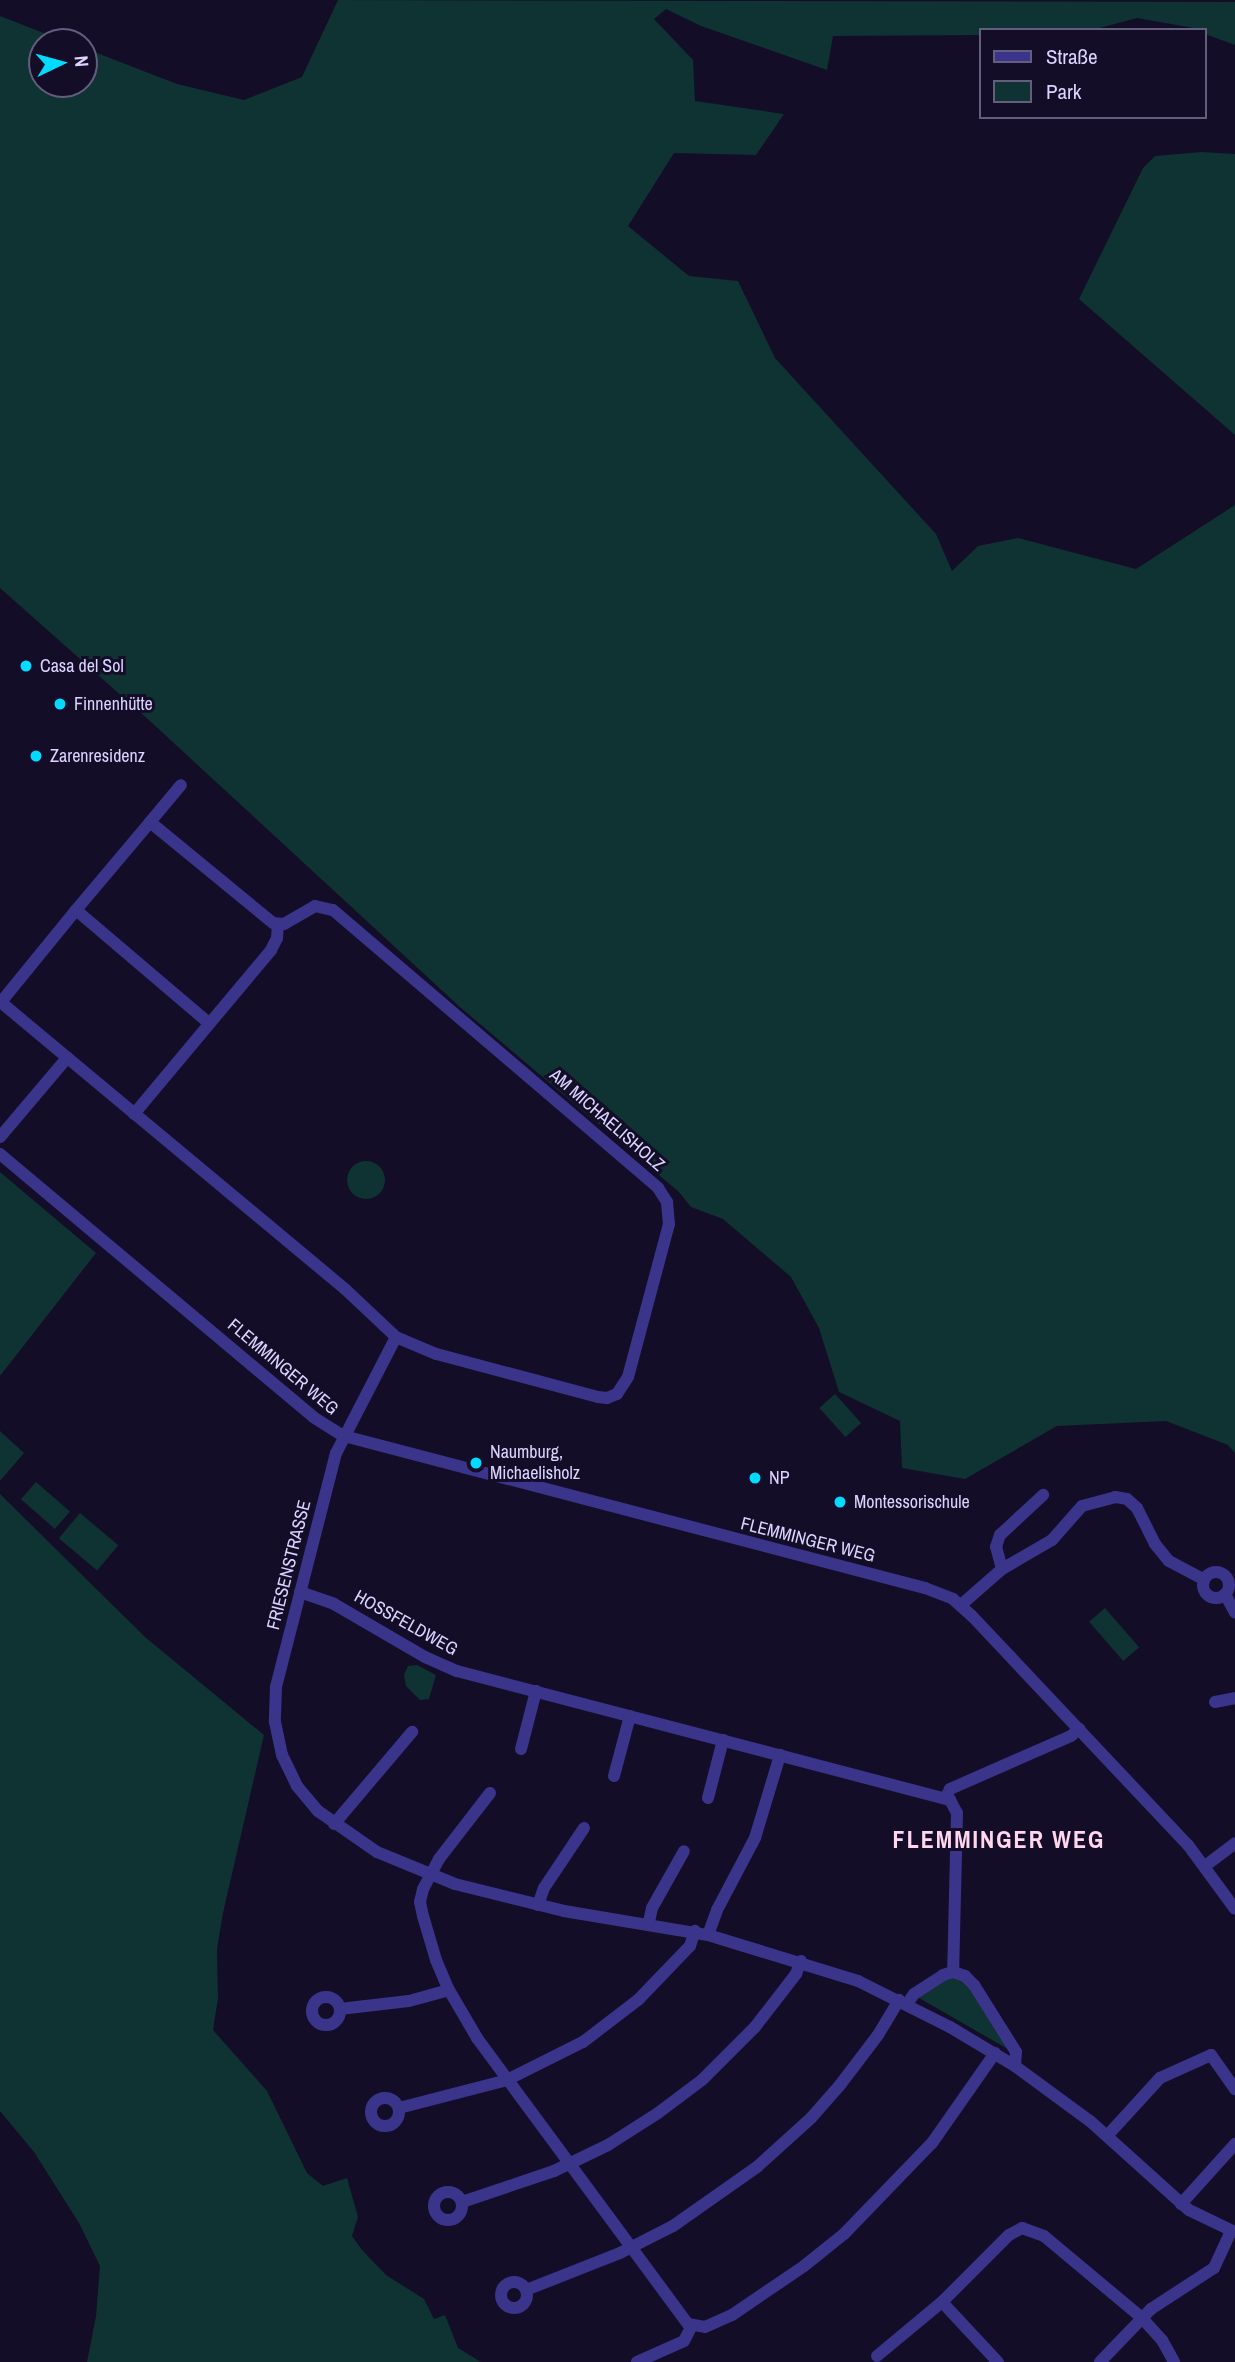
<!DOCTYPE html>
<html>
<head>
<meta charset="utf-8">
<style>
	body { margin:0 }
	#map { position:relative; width:1235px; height:2362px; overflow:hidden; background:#130d28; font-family:"Archivo Narrow",sans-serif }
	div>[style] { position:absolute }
	.green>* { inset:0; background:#0f3232; transform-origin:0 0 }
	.round { border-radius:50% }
	.street>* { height:12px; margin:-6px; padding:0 6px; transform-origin:6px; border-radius:6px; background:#3a348b }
	.street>.ring { margin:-6px; padding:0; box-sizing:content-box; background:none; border:12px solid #3a348b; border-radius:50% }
	.dots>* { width:19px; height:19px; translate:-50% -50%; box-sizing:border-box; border:4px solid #130d28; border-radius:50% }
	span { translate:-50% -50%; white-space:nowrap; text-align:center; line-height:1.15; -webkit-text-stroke:6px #130d28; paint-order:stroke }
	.poi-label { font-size:18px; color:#dad4ff }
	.left { translate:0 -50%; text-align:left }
	.street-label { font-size:18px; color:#dad4ff }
	.district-label { font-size:24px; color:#ffd6ee; font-weight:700; letter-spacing:2px }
	.legend { position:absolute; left:979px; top:28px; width:228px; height:91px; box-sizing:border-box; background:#130d28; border:2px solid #635d7e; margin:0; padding:9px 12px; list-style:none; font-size:21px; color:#dad4ff }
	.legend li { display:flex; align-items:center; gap:14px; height:35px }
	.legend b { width:35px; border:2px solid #635d7e }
	.north { position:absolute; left:28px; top:28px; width:70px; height:70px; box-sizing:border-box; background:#130d28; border:2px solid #635d7e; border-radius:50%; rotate:85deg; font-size:19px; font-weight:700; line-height:28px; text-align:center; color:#dad4ff }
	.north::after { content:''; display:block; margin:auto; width:24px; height:32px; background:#00dbff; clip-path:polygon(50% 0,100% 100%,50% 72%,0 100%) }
</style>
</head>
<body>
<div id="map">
	<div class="green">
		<i style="clip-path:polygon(338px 0,1235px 2px,1235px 45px,1205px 34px,1205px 30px,1137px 18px,1092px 30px,981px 30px,981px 35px,833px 36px,827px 70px,701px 26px,666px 9px,654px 19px,693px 60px,695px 101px,784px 114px,756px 155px,674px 153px,628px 226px,689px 276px,738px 281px,775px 358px,936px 534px,952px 571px,978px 546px,1018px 538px,1136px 569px,1235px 505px,1235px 1453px,1228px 1445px,1166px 1421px,1057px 1426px,965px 1479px,902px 1468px,900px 1421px,839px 1392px,819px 1328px,791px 1277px,723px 1219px,691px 1207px,679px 1192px,461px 1008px,151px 722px,0 588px,0 16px,67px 42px,42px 42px,42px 84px,84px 84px,84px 48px,177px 84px,244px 100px,302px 77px)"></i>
		<i style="clip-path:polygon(1201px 152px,1235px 154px,1235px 435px,1079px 299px,1143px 168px,1155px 156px)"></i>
		<i class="round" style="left:347px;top:1161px;width:38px;height:38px"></i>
		<i style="clip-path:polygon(0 1172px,96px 1253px,0 1376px)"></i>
		<i style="left:835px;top:1394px;width:39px;height:21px;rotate:48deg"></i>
		<i style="clip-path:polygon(0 1431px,24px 1453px,0 1481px)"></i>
		<i style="left:36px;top:1482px;width:45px;height:23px;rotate:41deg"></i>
		<i style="clip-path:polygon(0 1494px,145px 1637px,264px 1735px,223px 1913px,217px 1949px,218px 1998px,213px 2030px,267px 2091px,307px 2173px,323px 2186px,347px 2178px,358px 2217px,352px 2236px,362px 2250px,386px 2275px,424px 2299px,434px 2319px,445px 2315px,458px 2348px,481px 2362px,87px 2362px,96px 2316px,100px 2266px,79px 2223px,34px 2152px,0 2111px)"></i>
		<i style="left:80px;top:1513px;width:50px;height:33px;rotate:40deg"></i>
		<i style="left:1105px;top:1608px;width:52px;height:21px;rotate:49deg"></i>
		<i style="clip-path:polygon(417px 1665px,436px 1675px,429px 1699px,420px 1700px,406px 1686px,404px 1675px,408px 1666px)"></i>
		<i style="clip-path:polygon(953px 1976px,963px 1979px,1009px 2045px,1006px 2048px,919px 1998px,924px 1991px)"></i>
	</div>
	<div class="street">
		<i style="left:150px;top:822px;width:159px;rotate:39.4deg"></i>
		<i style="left:273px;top:923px;width:11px;rotate:5deg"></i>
		<i style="left:284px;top:924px;width:36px;rotate:-30deg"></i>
		<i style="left:315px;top:906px;width:18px;rotate:13deg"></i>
		<i style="left:333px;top:910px;width:428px;rotate:40.5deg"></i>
		<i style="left:658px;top:1188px;width:17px;rotate:57deg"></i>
		<i style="left:667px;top:1202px;width:22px;rotate:85deg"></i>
		<i style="left:669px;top:1224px;width:158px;rotate:105deg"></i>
		<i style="left:628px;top:1377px;width:20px;rotate:123deg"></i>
		<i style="left:617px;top:1394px;width:11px;rotate:158deg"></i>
		<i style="left:607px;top:1398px;width:9px;rotate:-174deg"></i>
		<i style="left:598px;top:1397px;width:168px;rotate:-165.1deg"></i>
		<i style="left:436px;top:1354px;width:43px;rotate:-157deg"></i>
		<i style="left:396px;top:1337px;width:70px;rotate:-136.7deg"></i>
		<i style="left:345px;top:1289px;width:448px;rotate:-140.2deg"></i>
		<i style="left:1px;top:1002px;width:119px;rotate:-50.8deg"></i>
		<i style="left:76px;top:910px;width:115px;rotate:-49.9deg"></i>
		<i style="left:150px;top:822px;width:48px;rotate:-50deg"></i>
		<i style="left:76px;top:910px;width:175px;rotate:40.4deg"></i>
		<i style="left:134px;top:1114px;width:214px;rotate:-50.1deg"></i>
		<i style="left:271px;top:950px;width:13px;rotate:-63deg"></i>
		<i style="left:277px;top:938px;width:13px;rotate:-86deg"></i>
		<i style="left:0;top:1137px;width:104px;rotate:-49.7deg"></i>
		<i style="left:0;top:1154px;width:409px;rotate:40deg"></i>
		<i style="left:313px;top:1417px;width:36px;rotate:32deg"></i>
		<i style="left:344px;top:1436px;width:601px;rotate:14.66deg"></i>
		<i style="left:925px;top:1588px;width:30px;rotate:21deg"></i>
		<i style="left:953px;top:1599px;width:25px;rotate:42deg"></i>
		<i style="left:972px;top:1616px;width:315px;rotate:46.7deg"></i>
		<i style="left:1188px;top:1845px;width:79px;rotate:53.7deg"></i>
		<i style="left:396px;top:1337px;width:131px;rotate:117.3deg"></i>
		<i style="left:336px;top:1453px;width:242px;rotate:104.4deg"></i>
		<i style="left:276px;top:1687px;width:35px;rotate:92deg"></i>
		<i style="left:275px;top:1722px;width:34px;rotate:78deg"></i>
		<i style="left:282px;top:1755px;width:34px;rotate:64deg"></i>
		<i style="left:297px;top:1786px;width:33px;rotate:50deg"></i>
		<i style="left:318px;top:1811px;width:72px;rotate:34.8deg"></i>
		<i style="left:377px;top:1852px;width:84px;rotate:22.3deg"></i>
		<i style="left:455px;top:1884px;width:112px;rotate:13.9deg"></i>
		<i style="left:564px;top:1911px;width:146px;rotate:9.5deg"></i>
		<i style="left:708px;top:1935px;width:157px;rotate:17deg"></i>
		<i style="left:858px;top:1981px;width:103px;rotate:26.6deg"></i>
		<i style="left:950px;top:2027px;width:76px;rotate:31deg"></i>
		<i style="left:1015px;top:2066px;width:93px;rotate:36.3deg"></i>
		<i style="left:1090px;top:2121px;width:133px;rotate:42deg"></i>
		<i style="left:1189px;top:2210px;width:51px;rotate:25.6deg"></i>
		<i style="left:1002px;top:1569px;width:23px;rotate:-105deg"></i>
		<i style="left:996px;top:1547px;width:13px;rotate:-72deg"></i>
		<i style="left:1000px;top:1535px;width:59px;rotate:-42.9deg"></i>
		<i class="ring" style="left:1203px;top:1572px;width:14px;height:14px"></i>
		<i style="left:300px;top:1592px;width:36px;rotate:19deg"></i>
		<i style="left:334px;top:1604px;width:105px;rotate:30.2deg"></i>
		<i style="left:425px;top:1657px;width:35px;rotate:24deg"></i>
		<i style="left:457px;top:1671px;width:510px;rotate:14.66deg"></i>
		<i style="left:950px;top:1800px;width:15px;rotate:62deg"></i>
		<i style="left:957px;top:1813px;width:159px;rotate:91.4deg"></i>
		<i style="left:1225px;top:1594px;width:21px;rotate:62deg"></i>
		<i style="left:961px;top:1605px;width:55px;rotate:-41.3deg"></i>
		<i style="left:1002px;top:1569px;width:58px;rotate:-30.1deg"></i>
		<i style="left:1052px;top:1540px;width:45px;rotate:-48.6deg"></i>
		<i style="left:1082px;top:1506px;width:34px;rotate:-15deg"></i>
		<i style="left:1115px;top:1497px;width:12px;rotate:9deg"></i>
		<i style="left:1127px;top:1499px;width:13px;rotate:42deg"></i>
		<i style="left:1137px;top:1508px;width:40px;rotate:63.4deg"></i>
		<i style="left:1155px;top:1544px;width:22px;rotate:51deg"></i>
		<i style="left:1169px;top:1561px;width:40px;rotate:28deg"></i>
		<i style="left:1215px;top:1702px;width:20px;rotate:-11deg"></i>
		<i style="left:521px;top:1749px;width:60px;rotate:-75.5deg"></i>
		<i style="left:614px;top:1776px;width:62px;rotate:-75.1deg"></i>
		<i style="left:490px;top:1793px;width:83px;rotate:127.7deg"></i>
		<i style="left:439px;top:1859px;width:34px;rotate:118deg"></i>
		<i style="left:423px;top:1889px;width:13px;rotate:103deg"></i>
		<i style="left:420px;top:1902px;width:14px;rotate:78deg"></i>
		<i style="left:423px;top:1916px;width:46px;rotate:73.5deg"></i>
		<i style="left:436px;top:1960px;width:33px;rotate:67deg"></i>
		<i style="left:449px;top:1990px;width:56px;rotate:59.7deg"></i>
		<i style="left:477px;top:2038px;width:355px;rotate:53.6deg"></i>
		<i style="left:688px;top:2324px;width:17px;rotate:10deg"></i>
		<i style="left:705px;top:2327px;width:30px;rotate:-24deg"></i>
		<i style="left:732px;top:2315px;width:87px;rotate:-34.2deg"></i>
		<i style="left:804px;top:2266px;width:51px;rotate:-38.7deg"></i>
		<i style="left:844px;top:2234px;width:127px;rotate:-46deg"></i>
		<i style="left:932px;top:2143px;width:110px;rotate:-55deg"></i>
		<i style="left:946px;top:1797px;width:9px;rotate:-63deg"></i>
		<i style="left:950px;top:1789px;width:132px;rotate:-23.7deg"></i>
		<i style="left:1071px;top:1736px;width:11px;rotate:-41deg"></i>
		<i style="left:708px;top:1798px;width:60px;rotate:-75.5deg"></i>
		<i style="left:334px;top:1824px;width:121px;rotate:-49.7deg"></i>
		<i style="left:1205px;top:1866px;width:38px;rotate:-37deg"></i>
		<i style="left:538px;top:1905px;width:18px;rotate:-71deg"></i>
		<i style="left:544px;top:1888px;width:72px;rotate:-56.3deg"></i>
		<i style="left:649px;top:1922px;width:14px;rotate:-78deg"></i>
		<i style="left:652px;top:1908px;width:65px;rotate:-60.7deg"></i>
		<i style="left:708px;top:1935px;width:27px;rotate:-70deg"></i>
		<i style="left:717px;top:1910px;width:81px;rotate:-62.2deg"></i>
		<i style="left:755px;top:1838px;width:87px;rotate:-73.2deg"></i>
		<i class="ring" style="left:312px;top:1997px;width:16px;height:16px"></i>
		<i style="left:907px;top:2004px;width:12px;rotate:-55deg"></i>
		<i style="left:914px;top:1994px;width:35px;rotate:-33deg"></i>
		<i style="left:943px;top:1975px;width:10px;rotate:-17deg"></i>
		<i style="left:953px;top:1972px;width:13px;rotate:18deg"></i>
		<i style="left:965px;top:1976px;width:13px;rotate:45deg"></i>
		<i style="left:974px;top:1985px;width:79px;rotate:57.9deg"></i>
		<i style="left:1016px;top:2052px;width:14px;rotate:94deg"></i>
		<i style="left:340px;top:2009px;width:69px;rotate:-6.6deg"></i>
		<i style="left:409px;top:2001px;width:41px;rotate:-15.4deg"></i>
		<i class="ring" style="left:371px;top:2098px;width:16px;height:16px"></i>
		<i style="left:399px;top:2108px;width:112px;rotate:-14.5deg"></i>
		<i style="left:507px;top:2080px;width:85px;rotate:-26.6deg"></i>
		<i style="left:583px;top:2042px;width:69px;rotate:-37.4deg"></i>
		<i style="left:638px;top:2000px;width:75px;rotate:-46.1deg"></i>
		<i style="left:690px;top:1946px;width:16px;rotate:-72deg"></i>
		<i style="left:1107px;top:2136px;width:79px;rotate:-47.6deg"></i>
		<i style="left:1160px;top:2078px;width:56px;rotate:-24.3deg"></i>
		<i style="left:1211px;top:2055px;width:42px;rotate:54.8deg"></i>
		<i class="ring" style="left:434px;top:2192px;width:16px;height:16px"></i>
		<i style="left:462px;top:2202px;width:97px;rotate:-18.6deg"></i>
		<i style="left:554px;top:2171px;width:60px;rotate:-25.7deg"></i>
		<i style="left:608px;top:2145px;width:59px;rotate:-32.6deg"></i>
		<i style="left:658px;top:2113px;width:55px;rotate:-36.9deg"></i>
		<i style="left:702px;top:2080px;width:75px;rotate:-45deg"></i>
		<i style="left:755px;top:2027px;width:67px;rotate:-52.3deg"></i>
		<i style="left:796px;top:1974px;width:14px;rotate:-69deg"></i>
		<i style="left:1181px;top:2204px;width:81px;rotate:-48deg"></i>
		<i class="ring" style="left:501px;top:2282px;width:14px;height:14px"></i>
		<i style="left:526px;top:2290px;width:101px;rotate:-21.5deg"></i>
		<i style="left:620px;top:2253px;width:59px;rotate:-27deg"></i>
		<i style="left:673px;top:2226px;width:103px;rotate:-35.1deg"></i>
		<i style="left:757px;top:2167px;width:73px;rotate:-42.2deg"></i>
		<i style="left:811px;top:2118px;width:44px;rotate:-48.7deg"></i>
		<i style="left:840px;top:2085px;width:63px;rotate:-52.8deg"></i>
		<i style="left:878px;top:2035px;width:41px;rotate:-59deg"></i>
		<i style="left:942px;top:2302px;width:82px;rotate:47deg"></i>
		<i style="left:877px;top:2356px;width:85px;rotate:-39.7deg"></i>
		<i style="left:942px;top:2302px;width:95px;rotate:-45deg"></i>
		<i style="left:1009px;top:2235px;width:15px;rotate:-28deg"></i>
		<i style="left:1022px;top:2228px;width:23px;rotate:20deg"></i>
		<i style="left:1044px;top:2236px;width:128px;rotate:39.9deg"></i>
		<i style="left:1142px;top:2318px;width:30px;rotate:48deg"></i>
		<i style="left:1162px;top:2340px;width:25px;rotate:61deg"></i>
		<i style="left:637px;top:2362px;width:51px;rotate:-24.1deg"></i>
		<i style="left:684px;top:2341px;width:18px;rotate:-63deg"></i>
		<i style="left:1100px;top:2362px;width:74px;rotate:-46.1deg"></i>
		<i style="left:1151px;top:2309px;width:75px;rotate:-33.1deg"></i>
		<i style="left:1214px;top:2268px;width:41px;rotate:-65.3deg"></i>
	</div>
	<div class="dots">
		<i style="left:26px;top:666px;background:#00dbff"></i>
		<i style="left:60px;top:704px;background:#00dbff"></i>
		<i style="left:36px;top:756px;background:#00dbff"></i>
		<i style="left:476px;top:1463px;background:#00dbff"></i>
		<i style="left:755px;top:1478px;background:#00dbff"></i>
		<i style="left:840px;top:1502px;background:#00dbff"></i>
	</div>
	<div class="poi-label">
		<span class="left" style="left:40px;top:666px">Casa del Sol</span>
		<span class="left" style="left:74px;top:704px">Finnenhütte</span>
		<span class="left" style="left:50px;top:756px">Zarenresidenz</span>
		<span class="left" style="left:490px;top:1463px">Naumburg,<br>Michaelisholz</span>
		<span class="left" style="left:769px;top:1478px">NP</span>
		<span class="left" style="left:854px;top:1502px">Montessorischule</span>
	</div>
	<div class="street-label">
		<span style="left:607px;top:1120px;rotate:41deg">AM MICHAELISHOLZ</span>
		<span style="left:283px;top:1367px;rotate:40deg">FLEMMINGER WEG</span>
		<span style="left:808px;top:1540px;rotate:14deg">FLEMMINGER WEG</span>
		<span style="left:289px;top:1565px;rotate:-76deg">FRIESENSTRASSE</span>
		<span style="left:406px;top:1623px;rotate:29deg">HOSSFELDWEG</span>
	</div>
	<div class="district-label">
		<span style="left:999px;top:1840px">FLEMMINGER WEG</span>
	</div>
	<ul class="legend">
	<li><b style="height:9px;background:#3a348b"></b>Straße</li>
	<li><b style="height:19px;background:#0f3232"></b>Park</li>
	</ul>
	<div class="north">N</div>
</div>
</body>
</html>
